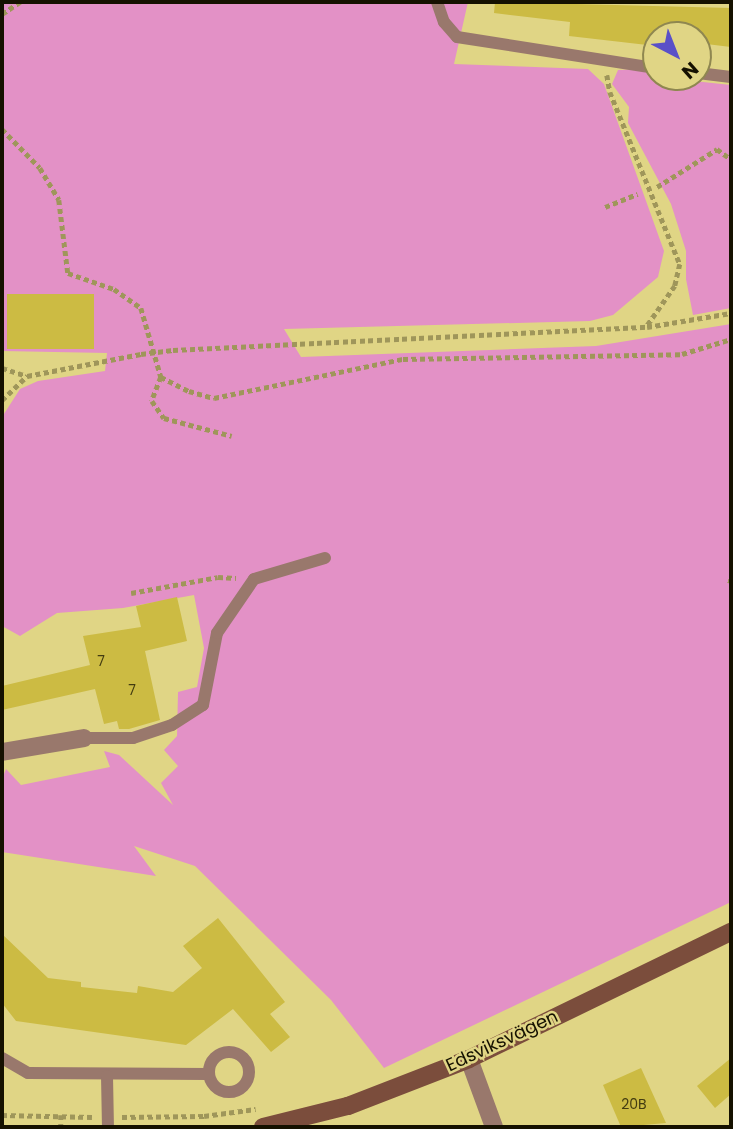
<!DOCTYPE html>
<html>
<head>
<meta charset="utf-8">
<style>
	body { margin:0 }
	#map { position:relative; width:733px; height:1129px; overflow:hidden; background:#e0d585; font-family:Poppins,sans-serif }
	div>[style] { position:absolute }
	.green>* { inset:0; background:#e391c6 }
	.building>* { inset:0; background:#ccbb43; transform-origin:0 0 }
	.path>* { height:4.5px; margin-top:-2.25px; transform-origin:0; background:repeating-linear-gradient(90deg,#9f965a 0 5px,transparent 0 8.5px) }
	.lane>* { height:12px; margin:-6px; padding:0 6px; transform-origin:6px; border-radius:6px; background:#99786c }
	.lane>.ring { margin:-6px; padding:0; box-sizing:content-box; background:none; border:12px solid #99786c; border-radius:50% }
	.street>* { height:18px; margin:-9px; padding:0 9px; transform-origin:9px; border-radius:9px; background:#99786c }
	.secondary>* { height:18px; margin:-9px; padding:0 9px; transform-origin:9px; border-radius:9px; background:#7b4d3c }
	.path-bridge>* { height:4.5px; margin-top:-2.25px; transform-origin:0; background:repeating-linear-gradient(90deg,#9f965a 0 5px,transparent 0 8.5px) }
	span { translate:-50% -50%; white-space:nowrap; text-align:center; line-height:1.15; -webkit-text-stroke:5px #e0d585; paint-order:stroke }
	.number-label { font-size:14px; color:#433c11 }
	.number-label span { -webkit-text-stroke-width:0 }
	.street-label { font-size:18px; color:#151100 }
	.frame { position:absolute; inset:0; border:4px solid #151100; pointer-events:none }
	.north { position:absolute; left:642px; top:21px; width:70px; height:70px; box-sizing:border-box; background:#e0d585; border:2px solid #8f8750; border-radius:50%; rotate:138deg; font-size:19px; font-weight:700; line-height:28px; text-align:center; color:#151100 }
	.north::after { content:''; display:block; margin:auto; width:24px; height:32px; background:#5a50c8; clip-path:polygon(50% 0,100% 100%,50% 72%,0 100%) }
</style>
</head>
<body>
<div id="map">
	<div class="green">
		<i style="clip-path:polygon(2px 2px,468px 2px,454px 64px,588px 69px,604px 84px,664px 251px,658px 277px,613px 315px,590px 321px,284px 329px,301px 357px,596px 346px,731px 324px,731px 902px,384px 1068px,331px 1000px,195px 866px,134px 846px,156px 876px,2px 852px,2px 779px,6px 769px,21px 785px,110px 767px,104px 751px,119px 755px,173px 805px,161px 783px,178px 766px,164px 750px,177px 736px,178px 692px,197px 687px,204px 648px,194px 595px,123px 608px,57px 613px,20px 636px,2px 626px,2px 417px,20px 389px,38px 381px,105px 371px,107px 353px,2px 351px)"></i>
		<i style="clip-path:polygon(641px 69px,656px 72px,656px 77px,731px 85px,731px 308px,693px 315px,686px 279px,686px 251px,671px 204px,628px 123px,629px 107px,612px 84px,618px 70px)"></i>
	</div>
	<div class="building">
		<i style="clip-path:polygon(495px 2px,731px 8px,731px 47px,698px 43px,698px 35px,656px 35px,656px 46px,569px 36px,570px 22px,494px 13px)"></i>
		<i style="left:94px;top:294px;width:55px;height:87px;rotate:90deg"></i>
		<i style="clip-path:polygon(177px 597px,187px 641px,145px 651px,160px 720px,129px 729px,119px 729px,117px 721px,104px 724px,95px 689px,2px 710px,2px 686px,90px 665px,83px 636px,141px 627px,136px 606px)"></i>
		<i style="clip-path:polygon(218px 918px,285px 1002px,270px 1014px,290px 1037px,271px 1052px,233px 1009px,186px 1045px,16px 1021px,2px 1003px,2px 934px,48px 978px,81px 982px,81px 987px,137px 993px,138px 986px,173px 992px,202px 968px,183px 946px)"></i>
		<i style="clip-path:polygon(731px 1058px,731px 1094px,715px 1108px,697px 1086px)"></i>
		<i style="clip-path:polygon(641px 1068px,666px 1123px,621px 1127px,603px 1085px)"></i>
	</div>
	<div class="path">
		<i style="left:2px;top:14px;width:22px;rotate:-34deg"></i>
		<i style="left:607px;top:75px;width:17px;rotate:80deg"></i>
		<i style="left:610px;top:92px;width:186px;rotate:67.9deg"></i>
		<i style="left:680px;top:264px;width:23px;rotate:103deg"></i>
		<i style="left:675px;top:286px;width:49px;rotate:125deg"></i>
		<i style="left:2px;top:129px;width:54px;rotate:45.7deg"></i>
		<i style="left:40px;top:168px;width:37px;rotate:59deg"></i>
		<i style="left:59px;top:200px;width:74px;rotate:83deg"></i>
		<i style="left:68px;top:273px;width:49px;rotate:19.2deg"></i>
		<i style="left:114px;top:289px;width:33px;rotate:35deg"></i>
		<i style="left:141px;top:308px;width:72px;rotate:73.8deg"></i>
		<i style="left:161px;top:377px;width:31px;rotate:27deg"></i>
		<i style="left:189px;top:391px;width:26px;rotate:16deg"></i>
		<i style="left:214px;top:398px;width:193px;rotate:-11.7deg"></i>
		<i style="left:403px;top:359px;width:279px;rotate:-1deg"></i>
		<i style="left:682px;top:354px;width:51px;rotate:-17deg"></i>
		<i style="left:657px;top:187px;width:71px;rotate:-32.3deg"></i>
		<i style="left:717px;top:149px;width:17px;rotate:36deg"></i>
		<i style="left:605px;top:207px;width:35px;rotate:-22deg"></i>
		<i style="left:173px;top:350px;width:475px;rotate:-2.8deg"></i>
		<i style="left:647px;top:327px;width:85px;rotate:-9.5deg"></i>
		<i style="left:2px;top:368px;width:25px;rotate:18deg"></i>
		<i style="left:161px;top:377px;width:26px;rotate:111deg"></i>
		<i style="left:152px;top:401px;width:21px;rotate:55deg"></i>
		<i style="left:164px;top:418px;width:70px;rotate:14.8deg"></i>
		<i style="left:2px;top:400px;width:35px;rotate:-44deg"></i>
		<i style="left:27px;top:376px;width:116px;rotate:-10.9deg"></i>
		<i style="left:728px;top:580px;width:3px;rotate:18deg"></i>
		<i style="left:131px;top:593px;width:88px;rotate:-10.4deg"></i>
		<i style="left:218px;top:577px;width:18px;rotate:3deg"></i>
		<i style="left:2px;top:1115px;width:90px;rotate:1.3deg"></i>
		<i style="left:61px;top:1115px;width:12px;rotate:90deg"></i>
		<i style="left:122px;top:1117px;width:82px;rotate:-0.7deg"></i>
		<i style="left:204px;top:1116px;width:52px;rotate:-7.7deg"></i>
	</div>
	<div class="lane">
		<i style="left:437px;top:2px;width:21px;rotate:71deg"></i>
		<i style="left:444px;top:22px;width:20px;rotate:49deg"></i>
		<i style="left:457px;top:37px;width:201px;rotate:8.9deg"></i>
		<i style="left:698px;top:73px;width:33px;rotate:7deg"></i>
		<i style="left:84px;top:738px;width:49px"></i>
		<i style="left:133px;top:738px;width:41px;rotate:-18.4deg"></i>
		<i style="left:172px;top:725px;width:37px;rotate:-33deg"></i>
		<i style="left:203px;top:705px;width:73px;rotate:-79deg"></i>
		<i style="left:217px;top:633px;width:65px;rotate:-55.6deg"></i>
		<i style="left:254px;top:579px;width:74px;rotate:-16.5deg"></i>
		<i class="ring" style="left:209px;top:1052px;width:28px;height:28px"></i>
		<i style="left:2px;top:1058px;width:30px;rotate:30deg"></i>
		<i style="left:28px;top:1073px;width:181px;rotate:0.3deg"></i>
		<i style="left:107px;top:1076px;width:51px;rotate:88.9deg"></i>
	</div>
	<div class="street">
		<i style="left:2px;top:752px;width:83px;rotate:-9.7deg"></i>
		<i style="left:469px;top:1059px;width:72px;rotate:69.8deg"></i>
	</div>
	<div class="secondary">
		<i style="left:263px;top:1127px;width:88px;rotate:-13.9deg"></i>
		<i style="left:348px;top:1106px;width:130px;rotate:-21.2deg"></i>
		<i style="left:469px;top:1059px;width:291px;rotate:-25.9deg"></i>
	</div>
	<div class="path-bridge">
		<i style="left:141px;top:354px;width:32px;rotate:-7deg"></i>
	</div>
	<div class="number-label">
		<span style="left:101px;top:661px">7</span>
		<span style="left:132px;top:690px">7</span>
		<span style="left:634px;top:1104px">20B</span>
	</div>
	<div class="street-label">
		<span style="left:502px;top:1041px;rotate:-25deg">Edsviksvägen</span>
	</div>
	<div class="frame"></div>
	<div class="north">N</div>
</div>
</body>
</html>
